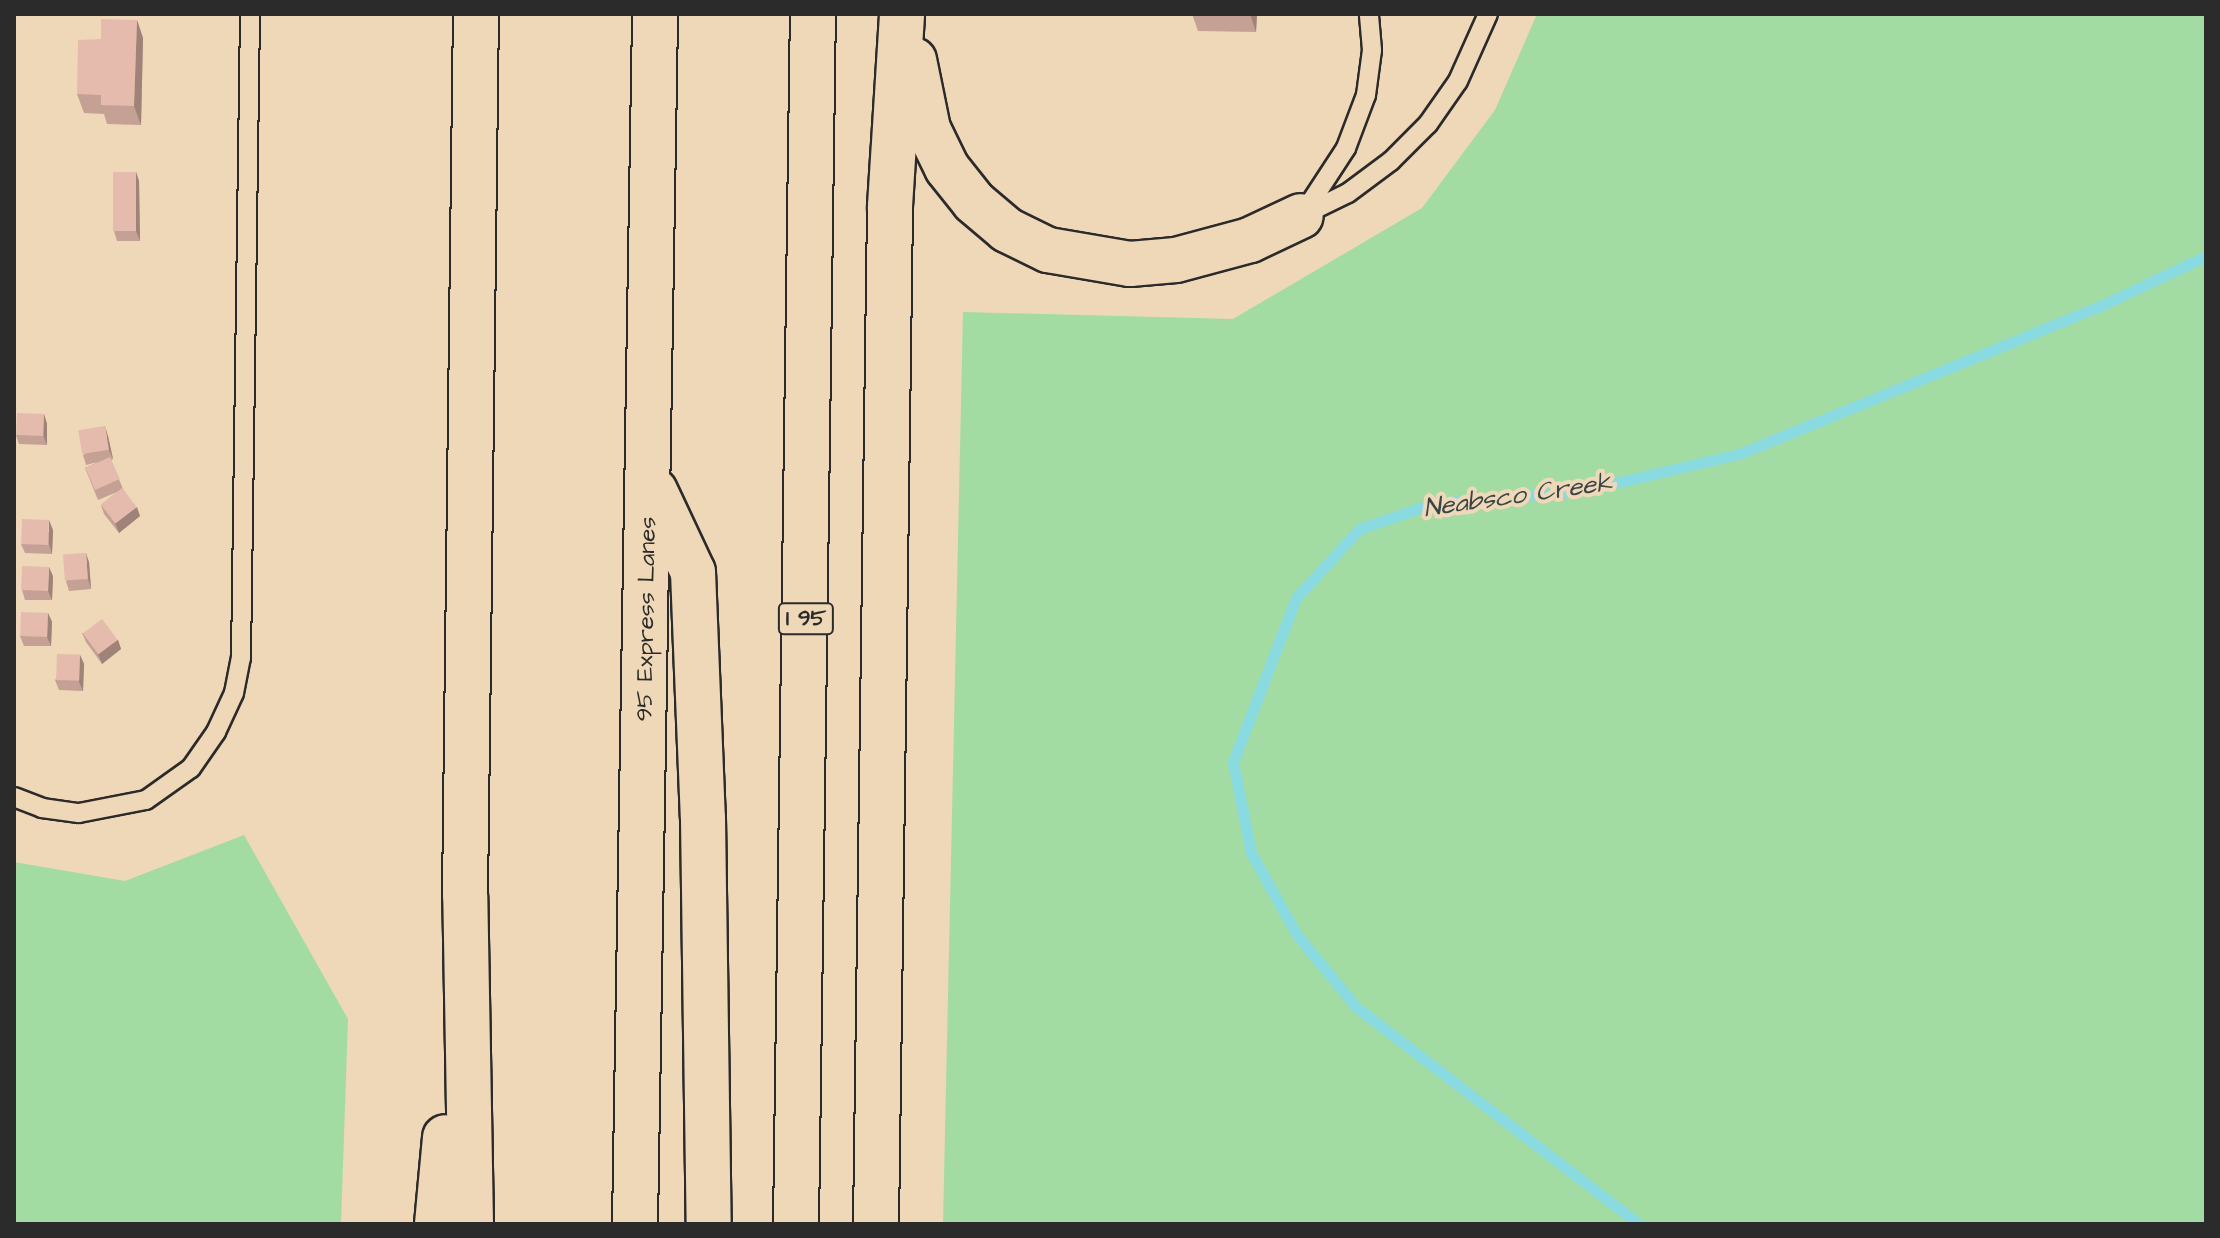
<!DOCTYPE html>
<html>
<head>
<meta charset="utf-8">
<style>
	body { margin:0 }
	#map { position:relative; width:2220px; height:1238px; overflow:hidden; background:#efd8b7; font-family:"Architects Daughter",sans-serif }
	div>[style] { position:absolute }
	.green>* { inset:0; background:#a2dca2 }
	.stream>* { height:11px; margin:-5.5px; padding:0 5.5px; transform-origin:5.5px; border-radius:5.5px; background:#8adbe1 }
	.roads { filter:drop-shadow(2px 0 #2b2b2b) drop-shadow(-2px 0 #2b2b2b) drop-shadow(0 2px #2b2b2b) drop-shadow(0 -2px #2b2b2b) }
	.lane>* { height:18px; margin:-9px; padding:0 9px; transform-origin:9px; border-radius:9px; background:#efd8b7 }
	.highway>* { height:44px; margin:-22px; padding:0 22px; transform-origin:22px; border-radius:22px; background:#efd8b7 }
	.wall>* { inset:0; background:#c4a194 }
	.shaded-wall>* { inset:0; background:#a08378 }
	.building>* { inset:0; background:#e4bbac; transform-origin:0 0 }
	span { translate:-50% -50%; white-space:nowrap; text-align:center; line-height:1.15; -webkit-text-stroke:8px #efd8b7; paint-order:stroke }
	.shield-label span { padding:2px 6px; background:#efd8b7; border:2px solid; border-radius:6px; -webkit-text-stroke-width:0 }
	.shield-label { font-size:22px; color:#2b2b2b; font-weight:700 }
	.street-label { font-size:24px; color:#2b2b2b }
	.water-label { font-size:26px; color:#394546; font-style:italic }
	.frame { position:absolute; inset:0; border:16px solid #2b2b2b; pointer-events:none }
</style>
</head>
<body>
<div id="map">
	<div class="green">
		<i style="clip-path:polygon(1537px 14px,2206px 14px,2206px 1224px,943px 1224px,963px 312px,1233px 319px,1422px 208px,1495px 110px)"></i>
		<i style="clip-path:polygon(244px 835px,348px 1019px,341px 1224px,14px 1224px,14px 862px,125px 881px)"></i>
	</div>
	<div class="stream">
		<i style="left:1639px;top:1224px;width:355px;rotate:-142.5deg"></i>
		<i style="left:1357px;top:1008px;width:94px;rotate:-129.4deg"></i>
		<i style="left:1297px;top:935px;width:94px;rotate:-119.3deg"></i>
		<i style="left:1251px;top:853px;width:93px;rotate:-101.2deg"></i>
		<i style="left:1233px;top:762px;width:176px;rotate:-69deg"></i>
		<i style="left:1296px;top:598px;width:93px;rotate:-47.6deg"></i>
		<i style="left:1359px;top:529px;width:79px;rotate:-19.1deg"></i>
		<i style="left:1434px;top:503px;width:147px;rotate:-4.7deg"></i>
		<i style="left:1581px;top:491px;width:162px;rotate:-13.2deg"></i>
		<i style="left:1739px;top:454px;width:388px;rotate:-22.3deg"></i>
		<i style="left:2098px;top:307px;width:119px;rotate:-25.3deg"></i>
	</div>
	<div class="roads">
		<div class="lane">
			<i style="left:1303px;top:214px;width:79px;rotate:-56.9deg"></i>
			<i style="left:1346px;top:148px;width:57px;rotate:-69.3deg"></i>
			<i style="left:1366px;top:95px;width:45px;rotate:-82.4deg"></i>
			<i style="left:1372px;top:50px;width:36px;rotate:-95deg"></i>
			<i style="left:1301px;top:216px;width:52px;rotate:-26.1deg"></i>
			<i style="left:1348px;top:193px;width:54px;rotate:-36.7deg"></i>
			<i style="left:1391px;top:161px;width:52px;rotate:-45deg"></i>
			<i style="left:1428px;top:124px;width:52px;rotate:-55.1deg"></i>
			<i style="left:1458px;top:81px;width:73px;rotate:-65.9deg"></i>
			<i style="left:14px;top:797px;width:30px;rotate:21deg"></i>
			<i style="left:42px;top:808px;width:37px;rotate:8deg"></i>
			<i style="left:79px;top:813px;width:68px;rotate:-11deg"></i>
			<i style="left:146px;top:800px;width:55px;rotate:-35.4deg"></i>
			<i style="left:191px;top:768px;width:44px;rotate:-55.2deg"></i>
			<i style="left:216px;top:732px;width:43px;rotate:-65.2deg"></i>
			<i style="left:234px;top:693px;width:36px;rotate:-79deg"></i>
			<i style="left:241px;top:658px;width:644px;rotate:-89.2deg"></i>
		</div>
		<div class="highway">
			<i style="left:914px;top:60px;width:70px;rotate:78.5deg"></i>
			<i style="left:928px;top:129px;width:43px;rotate:64deg"></i>
			<i style="left:947px;top:168px;width:43px;rotate:51.5deg"></i>
			<i style="left:974px;top:202px;width:43px;rotate:40.3deg"></i>
			<i style="left:1007px;top:230px;width:46px;rotate:26deg"></i>
			<i style="left:1048px;top:250px;width:83px;rotate:9.7deg"></i>
			<i style="left:1130px;top:264px;width:46px;rotate:-5deg"></i>
			<i style="left:1176px;top:260px;width:77px;rotate:-15.1deg"></i>
			<i style="left:1250px;top:240px;width:56px;rotate:-25.2deg"></i>
			<i style="left:655px;top:491px;width:89px;rotate:64.9deg"></i>
			<i style="left:693px;top:572px;width:246px;rotate:87.7deg"></i>
			<i style="left:703px;top:818px;width:406px;rotate:89.2deg"></i>
			<i style="left:437px;top:1224px;width:87px;rotate:-84.7deg"></i>
			<i style="left:471px;top:1224px;width:328px;rotate:-91deg"></i>
			<i style="left:465px;top:896px;width:882px;rotate:-89.29deg"></i>
			<i style="left:635px;top:1224px;width:1210px;rotate:-89.05deg"></i>
			<i style="left:796px;top:1224px;width:1210px;rotate:-89.2deg"></i>
			<i style="left:876px;top:1224px;width:1018px;rotate:-89.21deg"></i>
			<i style="left:890px;top:206px;width:192px;rotate:-86.4deg"></i>
		</div>
	</div>
	<div class="wall">
		<i style="clip-path:polygon(1192px 14px,1257px 14px,1256px 32px,1198px 31px)"></i>
		<i style="clip-path:polygon(137px 20px,143px 38px,141px 125px,107px 124px,104px 114px,84px 113px,77px 94px,101px 39px)"></i>
		<i style="clip-path:polygon(136px 172px,139px 181px,140px 241px,117px 241px,114px 231px)"></i>
		<i style="clip-path:polygon(44px 414px,47px 424px,47px 445px,19px 444px,16px 435px)"></i>
		<i style="clip-path:polygon(108px 436px,113px 459px,111px 460px,123px 489px,140px 516px,119px 533px,104px 514px,101px 505px,117px 492px,98px 500px,85px 468px,98px 462px,86px 465px,83px 455px)"></i>
		<i style="clip-path:polygon(53px 530px,52px 554px,25px 553px,21px 544px)"></i>
		<i style="clip-path:polygon(89px 562px,91px 589px,69px 591px,66px 581px)"></i>
		<i style="clip-path:polygon(53px 576px,52px 600px,25px 600px,22px 590px)"></i>
		<i style="clip-path:polygon(48px 613px,52px 622px,51px 646px,24px 646px,20px 636px)"></i>
		<i style="clip-path:polygon(82px 633px,118px 640px,121px 649px,102px 664px,86px 642px)"></i>
		<i style="clip-path:polygon(80px 655px,84px 664px,83px 691px,59px 690px,55px 680px)"></i>
	</div>
	<div class="shaded-wall">
		<i style="clip-path:polygon(1250px 14px,1257px 14px,1256px 32px)"></i>
		<i style="clip-path:polygon(137px 20px,143px 38px,141px 125px,134px 106px)"></i>
		<i style="clip-path:polygon(136px 172px,139px 181px,140px 241px,136px 231px)"></i>
		<i style="clip-path:polygon(44px 414px,47px 424px,47px 445px,43px 435px)"></i>
		<i style="clip-path:polygon(105px 426px,108px 436px,113px 459px,109px 450px)"></i>
		<i style="clip-path:polygon(137px 507px,140px 516px,119px 533px,115px 523px)"></i>
		<i style="clip-path:polygon(49px 520px,53px 530px,52px 554px,49px 544px)"></i>
		<i style="clip-path:polygon(86px 553px,89px 562px,91px 589px,88px 579px)"></i>
		<i style="clip-path:polygon(49px 567px,53px 576px,52px 600px,48px 591px)"></i>
		<i style="clip-path:polygon(48px 613px,52px 622px,51px 646px,47px 637px)"></i>
		<i style="clip-path:polygon(118px 640px,121px 649px,102px 664px,98px 654px)"></i>
		<i style="clip-path:polygon(80px 655px,84px 664px,83px 691px,79px 682px)"></i>
	</div>
	<div class="building">
		<i style="clip-path:polygon(101px 19px,137px 20px,134px 106px,101px 105px,101px 95px,77px 94px,78px 40px,101px 39px)"></i>
		<i style="left:113px;top:172px;width:23px;height:59px"></i>
		<i style="left:17px;top:413px;width:27px;height:22px;rotate:2deg"></i>
		<i style="left:105px;top:426px;width:24px;height:27px;rotate:81deg"></i>
		<i style="left:110px;top:457px;width:24px;height:27px;rotate:66deg"></i>
		<i style="left:122px;top:488px;width:24px;height:27px;rotate:52deg"></i>
		<i style="left:22px;top:519px;width:27px;height:25px;rotate:2deg"></i>
		<i style="left:86px;top:553px;width:26px;height:23px;rotate:86deg"></i>
		<i style="left:22px;top:566px;width:27px;height:24px;rotate:2deg"></i>
		<i style="left:21px;top:612px;width:27px;height:24px;rotate:2deg"></i>
		<i style="left:102px;top:619px;width:26px;height:24px;rotate:53deg"></i>
		<i style="left:57px;top:654px;width:23px;height:26px;rotate:2deg"></i>
	</div>
	<div class="shield-label">
		<span style="left:806px;top:619px">I 95</span>
	</div>
	<div class="street-label">
		<span style="left:647px;top:619px;rotate:-89deg">95 Express Lanes</span>
	</div>
	<div class="water-label">
		<span style="left:1518px;top:496px;rotate:-8deg">Neabsco Creek</span>
	</div>
	<div class="frame"></div>
</div>
</body>
</html>
